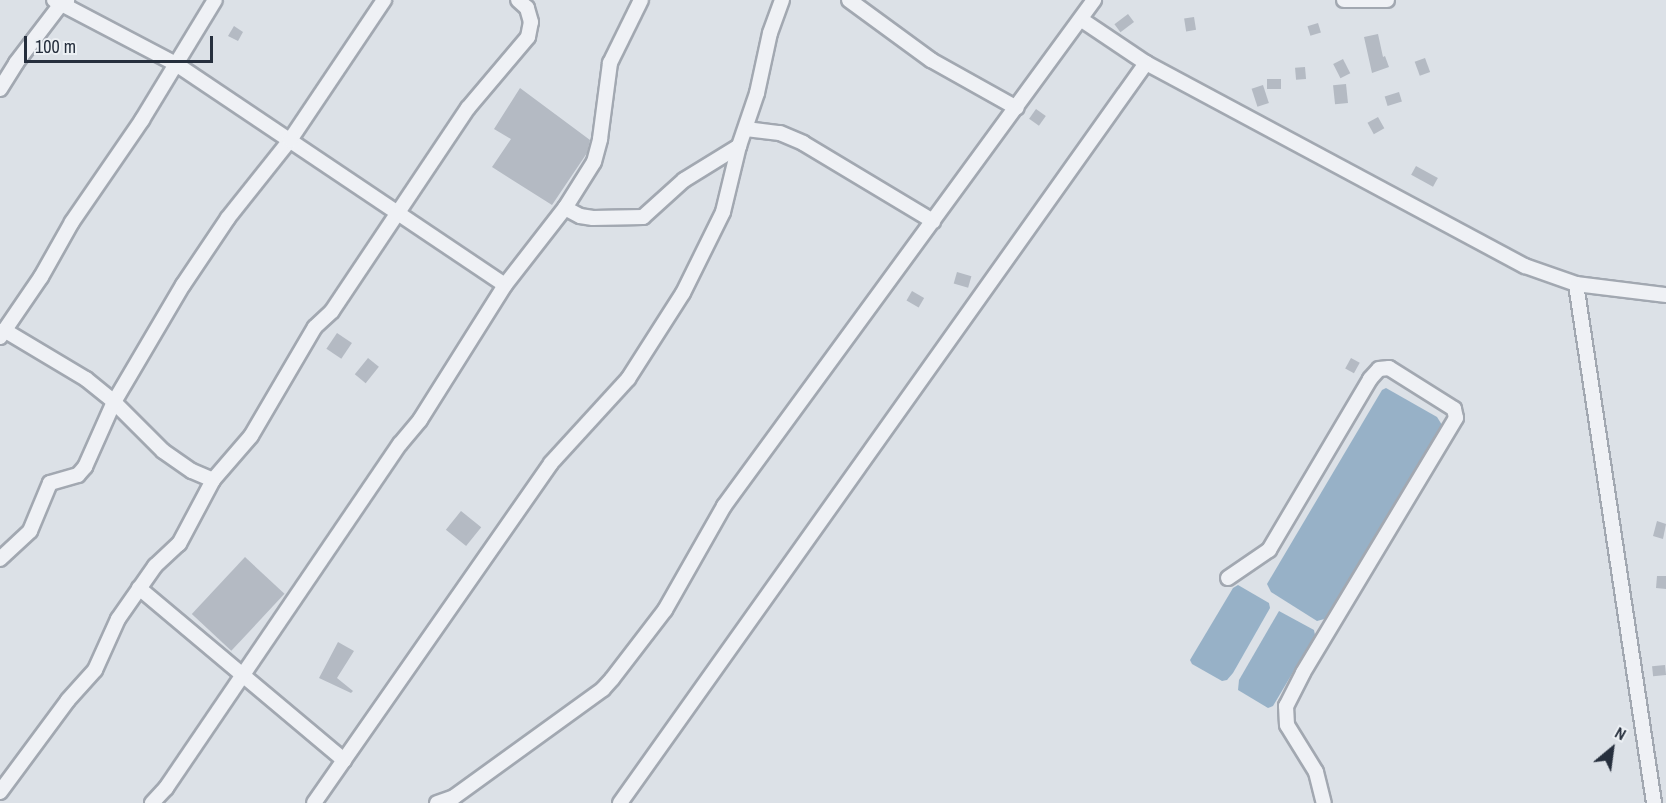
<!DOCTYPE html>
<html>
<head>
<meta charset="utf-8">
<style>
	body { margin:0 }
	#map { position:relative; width:1666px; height:803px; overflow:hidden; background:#dce1e7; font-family:"Archivo Narrow",sans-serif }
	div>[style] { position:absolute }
	.water>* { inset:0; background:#97b1c7 }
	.building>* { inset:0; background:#b4bac3; transform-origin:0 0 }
	.roads { filter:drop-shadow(2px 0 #a2a8b1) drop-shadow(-2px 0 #a2a8b1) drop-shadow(0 2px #a2a8b1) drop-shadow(0 -2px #a2a8b1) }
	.minor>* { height:14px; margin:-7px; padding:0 7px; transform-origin:7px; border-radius:7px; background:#eff1f5 }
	span { translate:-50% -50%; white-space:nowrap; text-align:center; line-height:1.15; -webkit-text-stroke:5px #ecf0f4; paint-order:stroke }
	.north { position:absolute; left:1582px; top:719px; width:60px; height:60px; -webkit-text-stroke:4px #ecf0f4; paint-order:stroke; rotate:29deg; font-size:16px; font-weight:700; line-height:24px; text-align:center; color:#262f3d }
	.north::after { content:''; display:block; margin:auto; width:21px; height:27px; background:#262f3d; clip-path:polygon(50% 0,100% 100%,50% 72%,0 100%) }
	.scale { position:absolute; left:24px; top:36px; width:189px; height:27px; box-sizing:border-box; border:3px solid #262f3d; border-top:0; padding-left:8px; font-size:18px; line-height:21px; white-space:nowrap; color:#262f3d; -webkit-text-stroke:4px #ecf0f4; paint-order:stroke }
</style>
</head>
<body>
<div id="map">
	<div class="water">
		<i style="clip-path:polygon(1386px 388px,1437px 417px,1442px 425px,1328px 618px,1317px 621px,1271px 592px,1267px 584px,1382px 390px)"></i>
		<i style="clip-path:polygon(1238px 585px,1269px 603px,1270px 608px,1233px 673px,1227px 680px,1222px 681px,1192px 664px,1190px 660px,1233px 588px)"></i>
		<i style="clip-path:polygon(1279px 611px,1314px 630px,1315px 635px,1273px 706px,1268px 708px,1238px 690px,1239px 680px)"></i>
	</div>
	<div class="building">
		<i style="left:1128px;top:14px;width:10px;height:17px;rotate:53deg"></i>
		<i style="left:1194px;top:17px;width:13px;height:10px;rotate:81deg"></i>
		<i style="left:1318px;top:23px;width:10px;height:11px;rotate:73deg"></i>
		<i style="clip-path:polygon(234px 26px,243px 32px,238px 41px,228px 36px)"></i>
		<i style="clip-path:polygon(1378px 34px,1383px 57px,1385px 56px,1389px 67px,1372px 73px,1364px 37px)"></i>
		<i style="left:1425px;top:58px;width:15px;height:11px;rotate:70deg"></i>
		<i style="left:1343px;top:59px;width:16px;height:11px;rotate:63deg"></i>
		<i style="left:1305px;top:67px;width:12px;height:10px;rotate:85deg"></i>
		<i style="left:1267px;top:79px;width:14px;height:10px"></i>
		<i style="left:1346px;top:84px;width:19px;height:13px;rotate:84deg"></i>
		<i style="left:1263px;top:85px;width:19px;height:12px;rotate:72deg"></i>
		<i style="clip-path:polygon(520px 88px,590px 140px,587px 153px,552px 205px,492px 167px,511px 139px,494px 129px)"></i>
		<i style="left:1399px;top:92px;width:10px;height:15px;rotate:73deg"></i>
		<i style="left:1036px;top:109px;width:12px;height:12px;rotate:35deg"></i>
		<i style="left:1378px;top:117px;width:13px;height:12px;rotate:61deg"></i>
		<i style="left:1416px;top:166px;width:25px;height:10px;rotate:29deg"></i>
		<i style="left:957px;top:272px;width:15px;height:12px;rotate:16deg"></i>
		<i style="left:912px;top:291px;width:14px;height:11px;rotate:30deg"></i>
		<i style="left:337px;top:333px;width:18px;height:19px;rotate:34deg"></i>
		<i style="left:368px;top:358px;width:14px;height:21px;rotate:39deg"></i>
		<i style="left:1351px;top:358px;width:10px;height:12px;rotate:29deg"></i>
		<i style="left:461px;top:511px;width:26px;height:24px;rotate:39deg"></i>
		<i style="clip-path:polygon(1657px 521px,1666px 524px,1663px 539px,1653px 536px)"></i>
		<i style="left:245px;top:557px;width:54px;height:78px;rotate:43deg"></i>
		<i style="clip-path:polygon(1657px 576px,1666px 576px,1666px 589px,1656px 588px)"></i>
		<i style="clip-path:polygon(338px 642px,354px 651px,337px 678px,353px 691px,351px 693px,319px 678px)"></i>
		<i style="left:1665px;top:665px;width:10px;height:13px;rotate:84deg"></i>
	</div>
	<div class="roads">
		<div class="minor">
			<i style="left:54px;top:0;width:138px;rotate:27.7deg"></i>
			<i style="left:176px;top:64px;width:396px;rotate:33.9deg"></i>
			<i style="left:849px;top:0;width:102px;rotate:36.2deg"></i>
			<i style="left:931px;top:60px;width:98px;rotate:29.2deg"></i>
			<i style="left:1344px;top:0;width:43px"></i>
			<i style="left:1082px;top:20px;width:77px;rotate:33.9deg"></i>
			<i style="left:1146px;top:63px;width:430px;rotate:28.2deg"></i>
			<i style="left:1525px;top:266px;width:54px;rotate:19.4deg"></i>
			<i style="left:1576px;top:284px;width:91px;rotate:7deg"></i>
			<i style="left:0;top:89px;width:31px;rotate:-58deg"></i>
			<i style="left:16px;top:63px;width:74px;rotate:-52.7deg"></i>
			<i style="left:61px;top:4px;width:7px;rotate:-27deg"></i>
			<i style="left:746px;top:129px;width:34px;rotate:7deg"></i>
			<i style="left:780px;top:133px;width:25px;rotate:23deg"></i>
			<i style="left:803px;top:143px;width:152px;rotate:31deg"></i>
			<i style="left:565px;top:208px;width:17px;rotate:28deg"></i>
			<i style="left:580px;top:216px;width:13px;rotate:9deg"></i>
			<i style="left:593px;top:218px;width:50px;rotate:-1.1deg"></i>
			<i style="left:643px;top:217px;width:55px;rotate:-42.1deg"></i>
			<i style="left:684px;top:180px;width:65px;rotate:-31.7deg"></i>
			<i style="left:1576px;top:284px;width:525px;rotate:81.45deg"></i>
			<i style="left:4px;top:330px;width:96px;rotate:30.9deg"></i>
			<i style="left:86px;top:379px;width:36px;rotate:39deg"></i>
			<i style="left:114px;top:402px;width:69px;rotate:45deg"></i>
			<i style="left:163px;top:451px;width:35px;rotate:35deg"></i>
			<i style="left:192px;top:471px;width:23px;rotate:23deg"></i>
			<i style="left:0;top:337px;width:73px;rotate:-55.7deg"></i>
			<i style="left:41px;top:277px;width:63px;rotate:-60.6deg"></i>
			<i style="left:72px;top:222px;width:124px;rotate:-55.5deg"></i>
			<i style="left:142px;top:120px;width:140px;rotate:-58.7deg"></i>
			<i style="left:0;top:559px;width:41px;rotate:-43deg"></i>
			<i style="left:30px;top:531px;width:52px;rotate:-67.4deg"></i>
			<i style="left:50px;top:483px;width:29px;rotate:-16deg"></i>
			<i style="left:78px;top:475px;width:11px;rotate:-49deg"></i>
			<i style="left:85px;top:467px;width:71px;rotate:-66deg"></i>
			<i style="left:114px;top:402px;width:136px;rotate:-59.5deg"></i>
			<i style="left:183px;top:285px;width:81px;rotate:-56.1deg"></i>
			<i style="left:228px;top:218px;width:100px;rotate:-51.5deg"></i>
			<i style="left:290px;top:140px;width:169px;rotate:-56.1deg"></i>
			<i style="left:1228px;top:578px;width:50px;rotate:-34.3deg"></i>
			<i style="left:1269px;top:550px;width:199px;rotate:-59.4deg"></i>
			<i style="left:1370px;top:379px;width:13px;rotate:-48deg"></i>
			<i style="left:1379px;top:369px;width:10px;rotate:-6deg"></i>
			<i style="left:1389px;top:368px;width:77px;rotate:32.2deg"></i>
			<i style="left:1454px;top:409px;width:9px;rotate:77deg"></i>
			<i style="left:1456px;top:418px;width:297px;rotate:121deg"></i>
			<i style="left:1303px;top:673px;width:37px;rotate:117deg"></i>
			<i style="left:1286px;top:706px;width:19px;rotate:87deg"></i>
			<i style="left:1287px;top:725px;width:55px;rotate:58.3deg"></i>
			<i style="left:1316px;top:772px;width:32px;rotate:76deg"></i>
			<i style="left:139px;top:588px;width:268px;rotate:40deg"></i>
			<i style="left:0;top:792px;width:114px;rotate:-53.5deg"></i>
			<i style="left:68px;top:700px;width:40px;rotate:-48deg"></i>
			<i style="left:95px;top:670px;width:56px;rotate:-65.7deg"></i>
			<i style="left:118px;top:619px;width:65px;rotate:-55.1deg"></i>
			<i style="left:155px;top:566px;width:33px;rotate:-43deg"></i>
			<i style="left:179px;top:544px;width:72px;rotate:-62deg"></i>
			<i style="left:213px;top:480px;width:58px;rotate:-49.2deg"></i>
			<i style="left:251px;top:436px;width:126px;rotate:-59.6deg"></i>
			<i style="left:315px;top:327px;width:23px;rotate:-43deg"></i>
			<i style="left:332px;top:311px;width:244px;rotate:-56.2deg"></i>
			<i style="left:468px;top:108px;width:93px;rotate:-49.8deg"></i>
			<i style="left:528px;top:37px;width:15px;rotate:-79deg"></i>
			<i style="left:531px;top:22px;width:15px;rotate:-106deg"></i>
			<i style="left:527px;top:8px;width:12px;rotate:-138deg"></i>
			<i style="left:152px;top:803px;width:21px;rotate:-47deg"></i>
			<i style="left:166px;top:788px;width:416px;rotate:-55.8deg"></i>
			<i style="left:400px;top:444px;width:31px;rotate:-50deg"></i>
			<i style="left:420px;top:420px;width:160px;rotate:-57.8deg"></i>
			<i style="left:505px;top:285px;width:98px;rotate:-52.1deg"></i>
			<i style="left:565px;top:208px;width:54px;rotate:-57.8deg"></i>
			<i style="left:594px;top:162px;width:24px;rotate:-75deg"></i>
			<i style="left:600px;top:139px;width:77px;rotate:-82.5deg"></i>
			<i style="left:610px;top:63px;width:70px;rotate:-63.8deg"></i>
			<i style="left:314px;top:803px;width:414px;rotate:-55.1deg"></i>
			<i style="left:551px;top:463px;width:114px;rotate:-47.5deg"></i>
			<i style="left:628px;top:379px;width:102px;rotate:-57.4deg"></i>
			<i style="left:683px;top:293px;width:90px;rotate:-63.7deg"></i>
			<i style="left:723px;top:212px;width:68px;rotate:-76.4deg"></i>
			<i style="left:739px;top:146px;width:56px;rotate:-71.2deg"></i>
			<i style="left:757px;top:93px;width:61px;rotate:-77.8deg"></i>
			<i style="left:770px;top:33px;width:35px;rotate:-70deg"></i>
			<i style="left:437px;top:803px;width:18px;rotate:-19deg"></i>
			<i style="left:454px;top:797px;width:184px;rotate:-35.9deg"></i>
			<i style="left:603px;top:689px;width:13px;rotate:-48deg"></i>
			<i style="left:612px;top:679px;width:87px;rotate:-52.5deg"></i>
			<i style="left:665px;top:610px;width:120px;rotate:-60.4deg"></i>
			<i style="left:724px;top:506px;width:627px;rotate:-53.82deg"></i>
			<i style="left:620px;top:803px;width:908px;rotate:-54.59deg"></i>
		</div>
	</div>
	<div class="north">N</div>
	<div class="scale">100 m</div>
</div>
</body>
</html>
